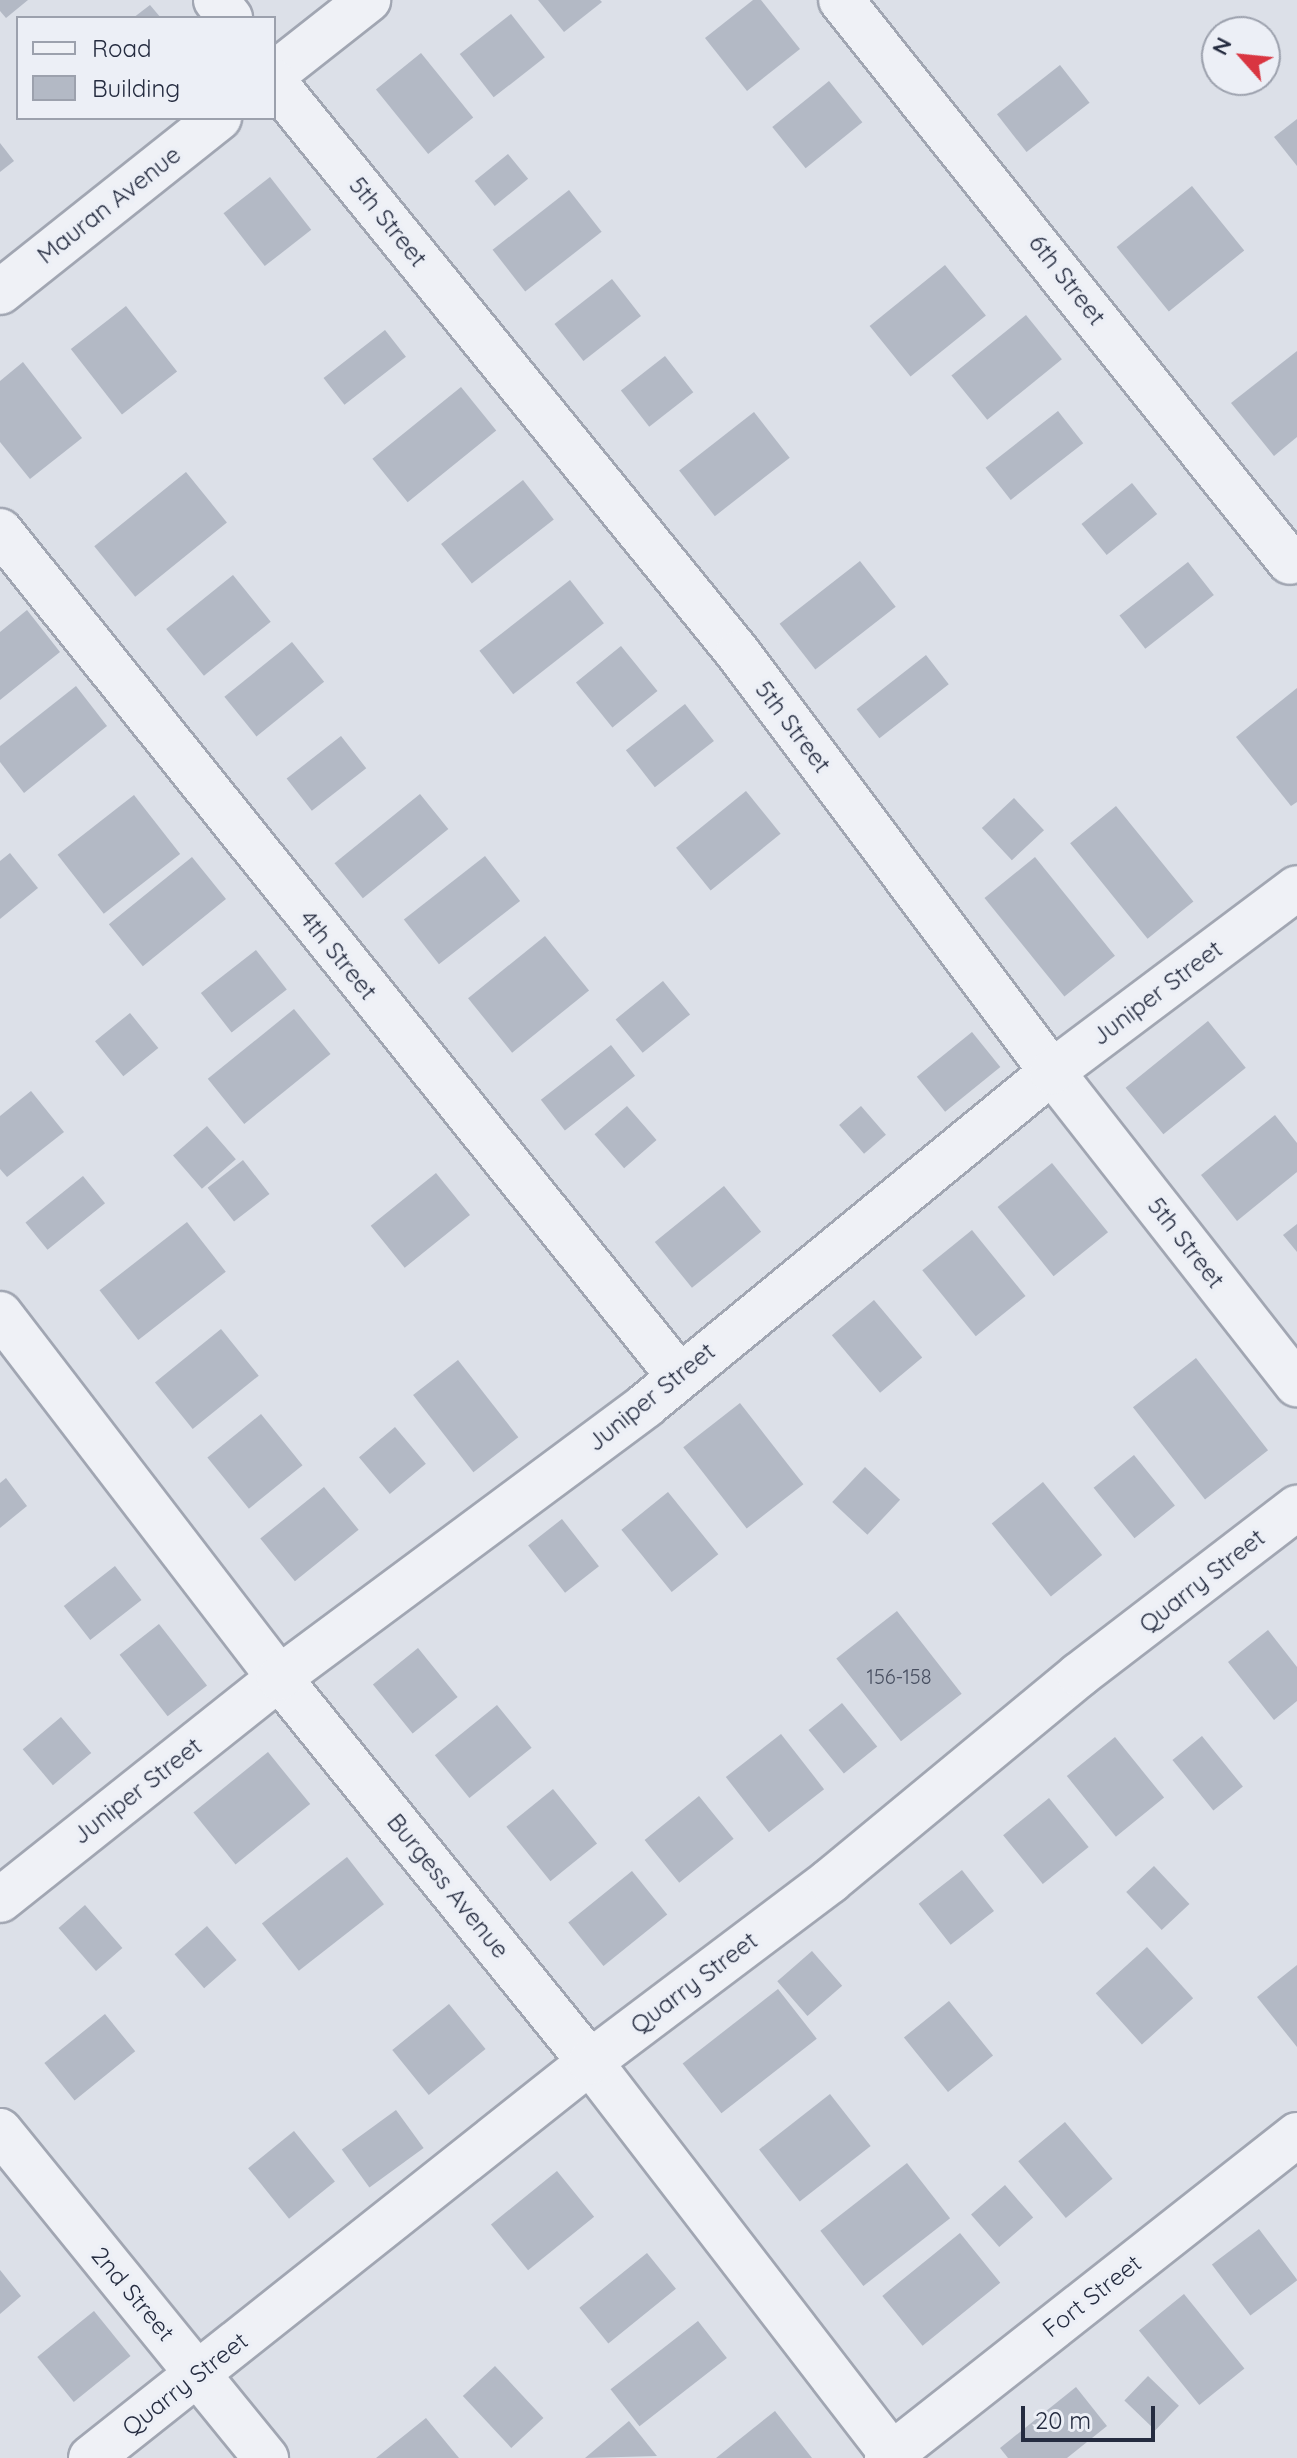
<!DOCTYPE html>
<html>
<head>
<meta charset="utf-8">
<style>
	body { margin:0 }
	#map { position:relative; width:1297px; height:2458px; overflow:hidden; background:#dce0e8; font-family:Quicksand,sans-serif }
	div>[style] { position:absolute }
	.building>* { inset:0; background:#b3b9c5; transform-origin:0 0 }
	.roads { filter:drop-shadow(2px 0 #a1a6b2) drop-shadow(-2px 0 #a1a6b2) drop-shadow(0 2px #a1a6b2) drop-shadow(0 -2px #a1a6b2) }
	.street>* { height:44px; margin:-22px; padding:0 22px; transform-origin:22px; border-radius:22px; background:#eff1f6 }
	span { translate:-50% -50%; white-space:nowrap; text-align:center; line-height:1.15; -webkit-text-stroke:7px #eceff6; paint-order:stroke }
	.number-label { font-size:20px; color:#484f61 }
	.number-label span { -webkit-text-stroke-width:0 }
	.street-label { font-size:24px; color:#252c40 }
	.legend { position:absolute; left:16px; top:16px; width:260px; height:104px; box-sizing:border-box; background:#eceff6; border:2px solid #9ca1ad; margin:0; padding:10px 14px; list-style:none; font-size:24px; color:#252c40 }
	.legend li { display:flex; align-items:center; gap:16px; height:40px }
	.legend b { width:40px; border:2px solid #9ca1ad }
	.north { position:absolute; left:1201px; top:16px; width:80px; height:80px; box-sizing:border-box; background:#eceff6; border:2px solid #9ca1ad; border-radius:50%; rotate:297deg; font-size:22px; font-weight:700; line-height:32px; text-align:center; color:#252c40 }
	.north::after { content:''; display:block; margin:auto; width:28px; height:36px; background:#d93541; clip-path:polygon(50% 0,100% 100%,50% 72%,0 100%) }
	.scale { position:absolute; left:1021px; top:2406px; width:134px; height:36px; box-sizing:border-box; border:4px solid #252c40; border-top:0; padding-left:10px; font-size:24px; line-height:28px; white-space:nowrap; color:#252c40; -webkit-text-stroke:6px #eceff6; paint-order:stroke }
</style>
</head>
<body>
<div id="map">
	<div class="building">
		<i style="clip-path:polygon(0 0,28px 0,6px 18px,0 11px)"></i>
		<i style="clip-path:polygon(538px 0,600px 0,602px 2px,564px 32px)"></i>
		<i style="clip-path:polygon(753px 0,761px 0,800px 49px,747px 91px,705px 38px)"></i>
		<i style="clip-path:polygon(150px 5px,161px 18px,133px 18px)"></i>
		<i style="left:511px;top:14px;width:55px;height:65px;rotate:52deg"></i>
		<i style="left:421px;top:53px;width:83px;height:58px;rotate:51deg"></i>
		<i style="left:1060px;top:65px;width:48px;height:80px;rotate:52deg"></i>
		<i style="left:829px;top:81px;width:53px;height:73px;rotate:51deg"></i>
		<i style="clip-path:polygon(1297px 119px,1297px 166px,1274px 137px)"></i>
		<i style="clip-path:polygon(0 143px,14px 161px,0 172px)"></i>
		<i style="left:508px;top:154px;width:32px;height:43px;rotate:51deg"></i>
		<i style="left:270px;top:177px;width:67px;height:59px;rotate:52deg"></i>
		<i style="left:1192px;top:186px;width:83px;height:97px;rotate:51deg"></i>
		<i style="left:569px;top:190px;width:53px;height:97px;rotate:52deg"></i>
		<i style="left:945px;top:265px;width:65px;height:97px;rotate:51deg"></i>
		<i style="left:612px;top:279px;width:47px;height:73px;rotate:52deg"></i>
		<i style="left:126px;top:306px;width:83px;height:70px;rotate:52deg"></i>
		<i style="left:1026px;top:315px;width:57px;height:96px;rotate:51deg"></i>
		<i style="left:385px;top:330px;width:34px;height:78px;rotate:52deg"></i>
		<i style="clip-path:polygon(1297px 351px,1297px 437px,1274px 456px,1231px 403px)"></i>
		<i style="left:665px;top:356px;width:46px;height:56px;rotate:52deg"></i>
		<i style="clip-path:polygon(23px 362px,82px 438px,30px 479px,0 442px,0 381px)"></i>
		<i style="left:461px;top:387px;width:56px;height:114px;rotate:51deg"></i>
		<i style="left:1058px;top:411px;width:41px;height:92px;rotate:52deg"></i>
		<i style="left:754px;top:412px;width:58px;height:95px;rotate:52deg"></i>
		<i style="left:186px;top:472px;width:65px;height:118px;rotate:51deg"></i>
		<i style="left:523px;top:480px;width:50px;height:104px;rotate:52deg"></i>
		<i style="left:1132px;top:483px;width:40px;height:65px;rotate:51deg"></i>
		<i style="left:860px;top:561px;width:58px;height:102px;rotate:52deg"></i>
		<i style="left:1188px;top:562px;width:42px;height:87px;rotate:52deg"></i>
		<i style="left:233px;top:575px;width:60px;height:86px;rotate:51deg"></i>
		<i style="left:570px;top:580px;width:55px;height:115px;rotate:52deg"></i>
		<i style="clip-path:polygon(27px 610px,60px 652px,0 700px,0 632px)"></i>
		<i style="left:292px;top:642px;width:51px;height:87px;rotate:51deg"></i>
		<i style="left:621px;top:646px;width:58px;height:58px;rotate:51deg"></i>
		<i style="left:926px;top:655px;width:37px;height:88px;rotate:52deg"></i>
		<i style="clip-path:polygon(76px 686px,107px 726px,24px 793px,0 762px,0 746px)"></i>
		<i style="clip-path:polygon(1297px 688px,1297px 802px,1291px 806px,1236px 737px)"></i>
		<i style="left:685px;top:704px;width:47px;height:75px;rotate:52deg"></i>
		<i style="left:341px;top:736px;width:41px;height:69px;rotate:52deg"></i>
		<i style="left:746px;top:791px;width:55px;height:90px;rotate:51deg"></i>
		<i style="left:420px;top:794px;width:45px;height:110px;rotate:51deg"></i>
		<i style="left:134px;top:795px;width:75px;height:97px;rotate:52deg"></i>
		<i style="left:1014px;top:798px;width:44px;height:44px;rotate:47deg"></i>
		<i style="left:1116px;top:806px;width:123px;height:59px;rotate:51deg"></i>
		<i style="clip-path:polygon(10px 853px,38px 888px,0 919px,0 861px)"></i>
		<i style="left:485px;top:856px;width:57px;height:103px;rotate:52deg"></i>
		<i style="left:192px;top:857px;width:54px;height:107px;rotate:51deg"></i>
		<i style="left:1035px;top:857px;width:127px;height:65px;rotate:51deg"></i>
		<i style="left:545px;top:936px;width:70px;height:99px;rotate:51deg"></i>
		<i style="left:256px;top:950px;width:50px;height:70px;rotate:52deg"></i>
		<i style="left:663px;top:981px;width:43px;height:61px;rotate:51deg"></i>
		<i style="left:294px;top:1009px;width:58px;height:111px;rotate:51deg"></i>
		<i style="left:130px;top:1013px;width:45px;height:45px;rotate:51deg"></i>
		<i style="left:1208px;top:1021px;width:60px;height:106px;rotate:51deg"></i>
		<i style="left:972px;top:1032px;width:45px;height:71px;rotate:51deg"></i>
		<i style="left:611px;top:1045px;width:39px;height:89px;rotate:52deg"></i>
		<i style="clip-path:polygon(31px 1091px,64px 1132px,7px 1177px,0 1169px,0 1116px)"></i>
		<i style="left:627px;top:1106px;width:45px;height:43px;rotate:49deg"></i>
		<i style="left:861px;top:1106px;width:38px;height:29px;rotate:49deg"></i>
		<i style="clip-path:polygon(1275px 1115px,1297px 1143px,1297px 1172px,1237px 1221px,1201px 1175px)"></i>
		<i style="left:207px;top:1126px;width:44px;height:45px;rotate:49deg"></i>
		<i style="left:243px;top:1160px;width:43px;height:45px;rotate:52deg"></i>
		<i style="left:1052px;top:1163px;width:89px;height:70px;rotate:51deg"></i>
		<i style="left:436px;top:1173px;width:54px;height:84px;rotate:51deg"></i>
		<i style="left:83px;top:1176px;width:35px;height:74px;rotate:51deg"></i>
		<i style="left:724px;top:1186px;width:59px;height:89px;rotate:51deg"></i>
		<i style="left:187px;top:1222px;width:63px;height:111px;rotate:52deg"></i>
		<i style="clip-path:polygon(1297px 1224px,1297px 1252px,1283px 1235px)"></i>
		<i style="left:972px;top:1230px;width:85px;height:64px;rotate:51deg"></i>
		<i style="left:874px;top:1300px;width:75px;height:55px;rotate:50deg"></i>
		<i style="left:221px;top:1329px;width:60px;height:85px;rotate:51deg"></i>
		<i style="left:1196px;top:1358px;width:117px;height:80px;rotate:52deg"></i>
		<i style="left:458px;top:1360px;width:98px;height:57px;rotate:52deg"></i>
		<i style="left:740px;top:1403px;width:103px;height:72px;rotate:52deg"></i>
		<i style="left:261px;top:1414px;width:66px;height:69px;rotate:51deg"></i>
		<i style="left:395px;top:1427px;width:48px;height:47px;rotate:50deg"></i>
		<i style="left:1134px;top:1455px;width:65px;height:52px;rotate:51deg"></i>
		<i style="left:865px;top:1467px;width:48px;height:48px;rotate:43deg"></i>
		<i style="clip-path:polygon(6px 1478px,27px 1506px,0 1528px,0 1483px)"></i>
		<i style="left:1043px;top:1482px;width:94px;height:66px;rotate:51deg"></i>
		<i style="left:324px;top:1487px;width:55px;height:82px;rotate:51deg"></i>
		<i style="left:668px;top:1492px;width:80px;height:60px;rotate:51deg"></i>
		<i style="left:562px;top:1519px;width:60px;height:43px;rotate:52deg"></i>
		<i style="left:115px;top:1566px;width:43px;height:65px;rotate:52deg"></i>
		<i style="left:897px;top:1611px;width:105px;height:77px;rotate:52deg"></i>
		<i style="left:159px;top:1624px;width:78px;height:50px;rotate:52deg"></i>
		<i style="clip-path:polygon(1268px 1630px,1297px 1667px,1297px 1701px,1274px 1720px,1228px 1662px)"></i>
		<i style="left:418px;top:1648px;width:63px;height:58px;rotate:51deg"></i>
		<i style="left:842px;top:1703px;width:56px;height:43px;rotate:51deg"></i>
		<i style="left:497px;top:1705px;width:55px;height:80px;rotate:51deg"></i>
		<i style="left:61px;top:1717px;width:47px;height:50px;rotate:50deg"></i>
		<i style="left:781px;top:1734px;width:70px;height:70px;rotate:52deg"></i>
		<i style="left:1202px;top:1736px;width:65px;height:38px;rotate:51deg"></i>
		<i style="left:1115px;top:1737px;width:78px;height:62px;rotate:51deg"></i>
		<i style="left:268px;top:1752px;width:67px;height:96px;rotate:51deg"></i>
		<i style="left:553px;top:1789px;width:70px;height:60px;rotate:51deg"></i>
		<i style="left:699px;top:1796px;width:55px;height:70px;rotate:51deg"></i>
		<i style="left:1049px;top:1798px;width:63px;height:59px;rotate:51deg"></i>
		<i style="left:347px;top:1857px;width:60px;height:108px;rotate:52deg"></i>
		<i style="left:1154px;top:1866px;width:52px;height:38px;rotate:47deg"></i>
		<i style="left:962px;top:1870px;width:52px;height:55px;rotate:52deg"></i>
		<i style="left:632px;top:1871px;width:56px;height:82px;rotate:51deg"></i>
		<i style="left:85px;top:1905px;width:57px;height:35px;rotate:49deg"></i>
		<i style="left:207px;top:1926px;width:45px;height:43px;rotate:49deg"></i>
		<i style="left:1147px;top:1947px;width:69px;height:69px;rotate:48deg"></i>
		<i style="left:812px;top:1951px;width:46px;height:46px;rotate:49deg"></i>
		<i style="clip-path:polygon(1297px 1965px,1297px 2047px,1257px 1997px)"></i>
		<i style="left:778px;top:1989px;width:63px;height:121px;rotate:52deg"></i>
		<i style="left:949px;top:2001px;width:70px;height:58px;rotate:51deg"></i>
		<i style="left:449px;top:2004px;width:58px;height:73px;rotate:51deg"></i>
		<i style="left:105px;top:2014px;width:48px;height:78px;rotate:51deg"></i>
		<i style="left:830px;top:2094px;width:66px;height:90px;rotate:52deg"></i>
		<i style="left:396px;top:2110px;width:47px;height:67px;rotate:54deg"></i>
		<i style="left:1065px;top:2122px;width:74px;height:61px;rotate:50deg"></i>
		<i style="left:294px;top:2131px;width:65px;height:59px;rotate:51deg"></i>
		<i style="left:907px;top:2163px;width:70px;height:110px;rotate:52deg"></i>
		<i style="left:557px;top:2171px;width:59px;height:85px;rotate:51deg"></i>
		<i style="left:1005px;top:2185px;width:43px;height:45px;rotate:49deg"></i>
		<i style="left:1259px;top:2229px;width:64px;height:59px;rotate:53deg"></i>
		<i style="left:960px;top:2233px;width:64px;height:100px;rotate:51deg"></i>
		<i style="left:647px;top:2253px;width:46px;height:87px;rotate:51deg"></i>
		<i style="clip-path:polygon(0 2270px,21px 2296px,0 2314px)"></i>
		<i style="left:1184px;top:2294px;width:96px;height:58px;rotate:51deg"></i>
		<i style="left:94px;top:2311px;width:58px;height:73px;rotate:51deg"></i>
		<i style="left:698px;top:2321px;width:47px;height:111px;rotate:52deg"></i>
		<i style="left:495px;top:2366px;width:71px;height:44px;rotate:47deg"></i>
		<i style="left:1148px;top:2376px;width:43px;height:34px;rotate:44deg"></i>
		<i style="clip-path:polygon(1076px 2387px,1107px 2426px,1067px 2458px,1008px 2458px,1000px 2448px)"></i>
		<i style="clip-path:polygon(775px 2411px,812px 2458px,716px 2458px)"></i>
		<i style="clip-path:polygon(426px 2418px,459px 2458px,376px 2458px)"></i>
		<i style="clip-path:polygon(629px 2421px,657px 2456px,585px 2458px)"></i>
	</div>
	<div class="roads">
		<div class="street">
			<i style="left:216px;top:0;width:23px;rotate:52deg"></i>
			<i style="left:841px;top:0;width:719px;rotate:51.38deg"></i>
			<i style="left:274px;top:74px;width:120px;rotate:-38.2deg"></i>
			<i style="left:274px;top:82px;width:736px;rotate:50.9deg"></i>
			<i style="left:738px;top:653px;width:524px;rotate:53.15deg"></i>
			<i style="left:1052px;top:1072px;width:397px;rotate:51.9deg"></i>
			<i style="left:0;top:292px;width:280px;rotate:-38.5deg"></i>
			<i style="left:0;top:531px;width:1084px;rotate:51.22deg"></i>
			<i style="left:0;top:1314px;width:459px;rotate:52.5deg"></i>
			<i style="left:279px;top:1678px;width:494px;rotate:51deg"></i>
			<i style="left:590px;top:2062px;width:500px;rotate:52.4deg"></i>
			<i style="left:0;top:1900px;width:357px;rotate:-38.5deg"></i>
			<i style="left:279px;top:1678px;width:457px;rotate:-36.6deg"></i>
			<i style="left:646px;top:1405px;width:525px;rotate:-39.36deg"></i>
			<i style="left:1052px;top:1072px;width:306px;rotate:-36.9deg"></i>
			<i style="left:0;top:2131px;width:422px;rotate:50.9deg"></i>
			<i style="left:91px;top:2458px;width:637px;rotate:-38.44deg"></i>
			<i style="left:590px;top:2062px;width:301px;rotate:-37deg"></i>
			<i style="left:830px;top:1881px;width:323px;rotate:-39.6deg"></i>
			<i style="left:1079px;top:1675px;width:275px;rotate:-37.5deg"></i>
			<i style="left:887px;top:2458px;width:522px;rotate:-38.23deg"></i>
		</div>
	</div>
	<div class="number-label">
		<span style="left:899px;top:1676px">156-158</span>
	</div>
	<div class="street-label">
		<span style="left:109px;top:205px;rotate:-38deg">Mauran Avenue</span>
		<span style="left:388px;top:222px;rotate:51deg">5th Street</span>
		<span style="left:1067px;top:280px;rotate:52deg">6th Street</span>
		<span style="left:793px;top:727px;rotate:53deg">5th Street</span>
		<span style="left:338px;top:955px;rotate:51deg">4th Street</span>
		<span style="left:1157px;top:993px;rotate:-37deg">Juniper Street</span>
		<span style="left:1186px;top:1243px;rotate:52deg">5th Street</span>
		<span style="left:651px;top:1397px;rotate:-39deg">Juniper Street</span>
		<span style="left:1202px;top:1581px;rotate:-38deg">Quarry Street</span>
		<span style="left:137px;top:1791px;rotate:-38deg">Juniper Street</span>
		<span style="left:448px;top:1886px;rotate:51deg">Burgess Avenue</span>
		<span style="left:694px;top:1983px;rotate:-37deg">Quarry Street</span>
		<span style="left:133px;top:2294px;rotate:50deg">2nd Street</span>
		<span style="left:1092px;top:2296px;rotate:-38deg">Fort Street</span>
		<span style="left:185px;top:2384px;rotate:-38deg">Quarry Street</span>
	</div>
	<ul class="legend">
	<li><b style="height:10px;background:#eff1f6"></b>Road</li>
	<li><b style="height:22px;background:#b3b9c5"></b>Building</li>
	</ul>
	<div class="north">N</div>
	<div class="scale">20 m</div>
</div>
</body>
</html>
